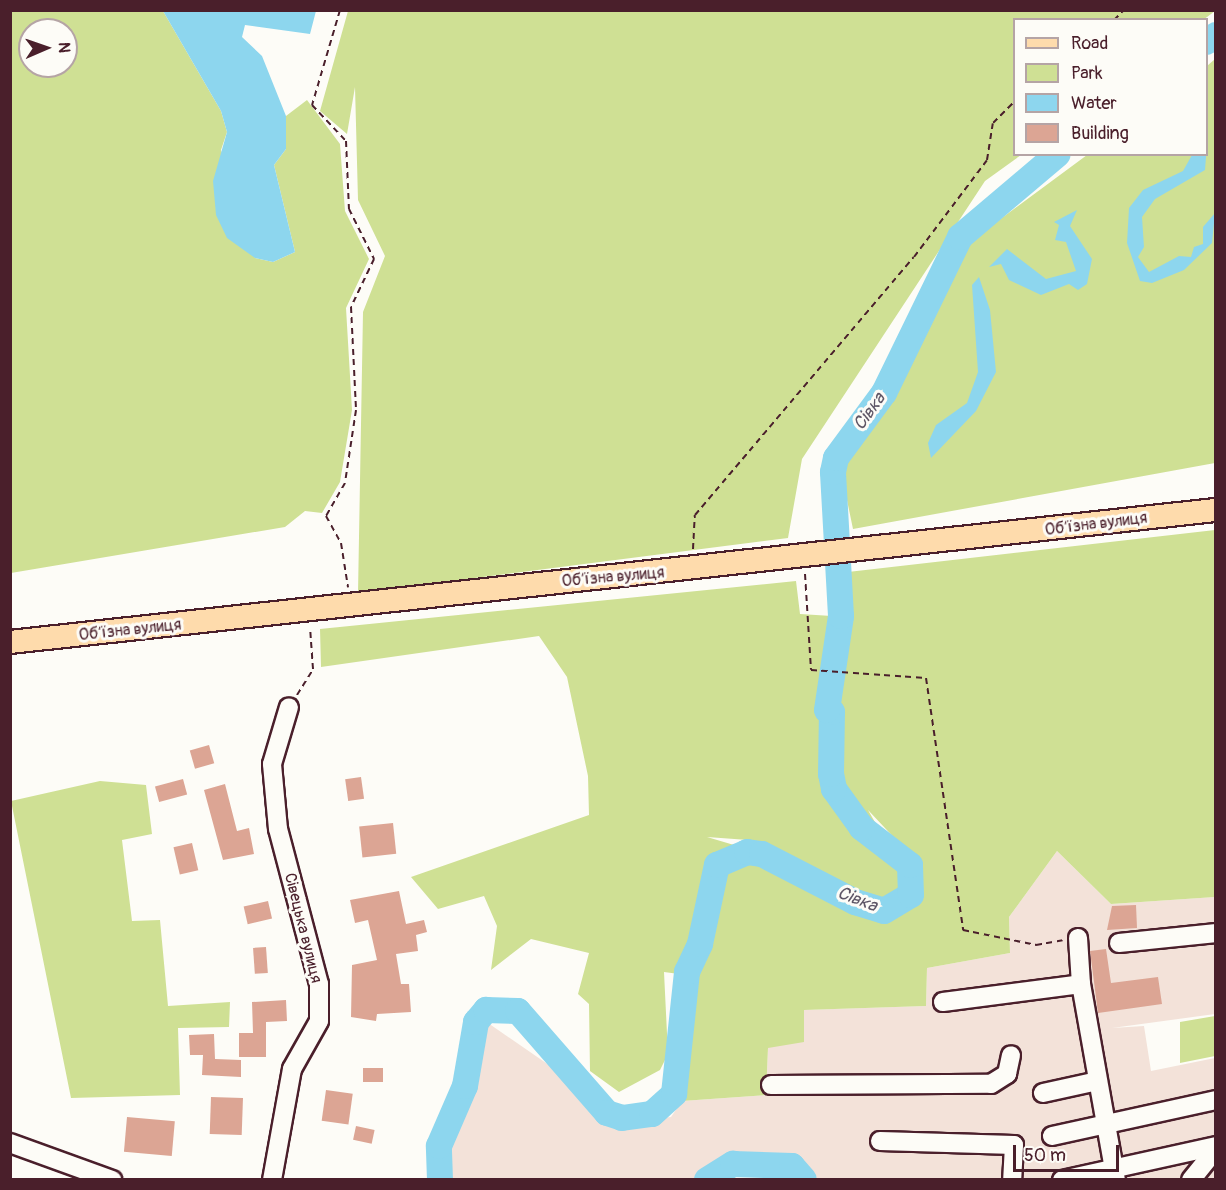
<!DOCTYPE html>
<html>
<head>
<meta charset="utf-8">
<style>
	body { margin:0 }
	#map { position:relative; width:1226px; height:1190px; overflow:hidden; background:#fdfcf7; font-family:Pangolin,sans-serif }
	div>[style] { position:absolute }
	.built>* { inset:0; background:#f3e2d9 }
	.green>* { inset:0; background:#cfe094 }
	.water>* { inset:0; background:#8dd6ee }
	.river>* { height:26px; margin:-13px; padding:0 13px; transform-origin:13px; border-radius:13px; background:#8dd6ee }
	.building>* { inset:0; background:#dca594; transform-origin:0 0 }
	.path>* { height:2px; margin-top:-1px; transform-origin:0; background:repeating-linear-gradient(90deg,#4a1f2b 0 6px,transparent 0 10.5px) }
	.roads { filter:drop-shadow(2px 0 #4a1f2b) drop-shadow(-2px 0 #4a1f2b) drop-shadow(0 2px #4a1f2b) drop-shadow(0 -2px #4a1f2b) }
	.minor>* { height:18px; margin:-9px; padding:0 9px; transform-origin:9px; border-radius:9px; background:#fdfcf7 }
	.major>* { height:22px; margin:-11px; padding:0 11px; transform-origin:11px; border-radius:11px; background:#fedbac }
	span { translate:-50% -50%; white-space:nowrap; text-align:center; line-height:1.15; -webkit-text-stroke:6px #fdfcf7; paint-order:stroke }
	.street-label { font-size:16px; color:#4a1f2b }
	.water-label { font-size:18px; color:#5e5666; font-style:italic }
	.frame { position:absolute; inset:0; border:12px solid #4a1f2b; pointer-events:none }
	.legend { position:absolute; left:1013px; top:18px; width:195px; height:138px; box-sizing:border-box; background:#fdfcf7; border:2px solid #b5a4a5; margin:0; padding:8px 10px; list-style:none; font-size:18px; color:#4a1f2b }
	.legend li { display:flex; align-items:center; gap:12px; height:30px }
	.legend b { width:30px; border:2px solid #b5a4a5 }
	.north { position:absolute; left:18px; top:18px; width:60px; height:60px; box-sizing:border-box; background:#fdfcf7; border:2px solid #b5a4a5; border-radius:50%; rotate:88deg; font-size:16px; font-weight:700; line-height:24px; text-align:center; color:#4a1f2b }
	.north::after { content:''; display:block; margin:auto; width:21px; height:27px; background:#4a1f2b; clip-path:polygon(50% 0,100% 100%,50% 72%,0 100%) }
	.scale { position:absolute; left:1013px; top:1145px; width:106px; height:27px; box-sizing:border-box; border:3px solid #4a1f2b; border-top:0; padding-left:8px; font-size:18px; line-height:21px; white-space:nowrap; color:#4a1f2b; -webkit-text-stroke:4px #fdfcf7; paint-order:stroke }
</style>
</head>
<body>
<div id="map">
	<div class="built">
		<i style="clip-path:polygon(1057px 851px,1111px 904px,1215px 897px,1215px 1014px,1112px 1028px,1144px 1026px,1151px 1071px,1215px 1058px,1215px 1179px,815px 1180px,798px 1163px,733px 1160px,694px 1179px,446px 1180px,446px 1150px,488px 1023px,572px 1081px,606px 1119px,619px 1123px,671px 1117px,682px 1101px,766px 1095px,768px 1048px,803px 1010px,926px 1006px,927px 968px,1010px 953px,1009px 917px)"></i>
	</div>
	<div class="green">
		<i style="clip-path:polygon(evenodd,11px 11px,163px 11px,221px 111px,227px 132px,221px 150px,255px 258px,273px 262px,295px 252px,274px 165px,286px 149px,286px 116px,307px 100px,340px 144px,345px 211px,369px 259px,346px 308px,352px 410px,340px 482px,322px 513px,305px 511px,285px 527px,11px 573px,11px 11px,30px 30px,66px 30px,66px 66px,30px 66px,30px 30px)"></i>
		<i style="clip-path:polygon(348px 11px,1215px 11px,1203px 20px,1014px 20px,1014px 154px,1021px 155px,985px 181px,802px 459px,788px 538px,358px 593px,363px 312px,385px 256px,358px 200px,355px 87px,347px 134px,320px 111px)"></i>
		<i style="clip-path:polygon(1215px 59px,1215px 463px,853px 529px,842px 476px,847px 463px,893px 399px,964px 246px,1087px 155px,1206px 154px,1207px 66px)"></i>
		<i style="clip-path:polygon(1215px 530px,1215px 897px,1111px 904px,1057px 851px,1009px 917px,1010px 953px,927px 968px,926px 1006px,804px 1010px,804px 1042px,768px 1048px,766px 1095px,682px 1101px,693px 975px,723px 870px,750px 861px,880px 918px,917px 902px,916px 861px,868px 810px,901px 868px,903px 888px,884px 903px,748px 840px,707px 837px,734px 845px,715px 859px,694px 943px,679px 974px,664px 972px,668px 1054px,660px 1070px,619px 1092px,590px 1071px,589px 1004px,578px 994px,589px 953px,531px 939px,491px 970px,497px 926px,484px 896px,438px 909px,411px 877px,589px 815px,588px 776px,567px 677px,539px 636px,321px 667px,320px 629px,796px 581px,800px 614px,832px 616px,823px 681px,837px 683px,848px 618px,848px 572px)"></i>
		<i style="clip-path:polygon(100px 781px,146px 785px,152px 834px,122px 840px,132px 921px,160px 920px,168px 1006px,230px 1002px,229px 1027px,178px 1028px,180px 1095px,71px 1098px,11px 801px)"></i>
		<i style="clip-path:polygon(1215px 1016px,1215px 1056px,1180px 1063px,1180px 1022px)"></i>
	</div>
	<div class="water">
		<i style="clip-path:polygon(163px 11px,316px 11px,310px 34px,245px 25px,242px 37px,262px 56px,286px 116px,286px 149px,274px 165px,295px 252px,273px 262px,255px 258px,227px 238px,216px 215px,213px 181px,227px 132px,221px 111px)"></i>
		<i style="clip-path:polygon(1207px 144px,1205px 170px,1155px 199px,1142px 217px,1144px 247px,1138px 257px,1149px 272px,1179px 256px,1191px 257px,1194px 247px,1203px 244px,1203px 227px,1215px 213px,1212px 243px,1184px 270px,1152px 283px,1140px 281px,1127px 243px,1129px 208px,1143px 190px,1183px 171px,1192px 155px,1206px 154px)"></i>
		<i style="clip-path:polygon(1077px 210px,1070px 226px,1092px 259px,1087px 284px,1078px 290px,1069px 284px,1041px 295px,1009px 280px,1001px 264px,989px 267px,1007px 249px,1046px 279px,1076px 271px,1066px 242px,1055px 240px,1059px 225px,1054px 222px)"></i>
		<i style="clip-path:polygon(979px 277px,990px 310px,996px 372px,976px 411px,931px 458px,928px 443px,936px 425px,967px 403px,978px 372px,972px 285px)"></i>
	</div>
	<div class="river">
		<i style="left:1206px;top:42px;width:12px;rotate:-35deg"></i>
		<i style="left:440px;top:1180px;width:34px;rotate:-92deg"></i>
		<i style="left:439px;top:1146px;width:65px;rotate:-66.6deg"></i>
		<i style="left:465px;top:1086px;width:65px;rotate:-80.2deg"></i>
		<i style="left:476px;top:1022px;width:16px;rotate:-50deg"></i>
		<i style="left:486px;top:1010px;width:32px;rotate:2deg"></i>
		<i style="left:518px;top:1011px;width:135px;rotate:48.9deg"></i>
		<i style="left:607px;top:1113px;width:16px;rotate:18deg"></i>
		<i style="left:622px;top:1118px;width:30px;rotate:-8deg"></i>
		<i style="left:652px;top:1114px;width:30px;rotate:-42deg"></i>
		<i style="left:674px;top:1094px;width:123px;rotate:-83.9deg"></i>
		<i style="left:687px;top:972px;width:31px;rotate:-65deg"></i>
		<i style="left:700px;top:944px;width:81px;rotate:-77.9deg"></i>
		<i style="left:717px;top:865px;width:33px;rotate:-23deg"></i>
		<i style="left:747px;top:852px;width:15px;rotate:8deg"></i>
		<i style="left:762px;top:854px;width:105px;rotate:27.3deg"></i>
		<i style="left:855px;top:902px;width:30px;rotate:17deg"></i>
		<i style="left:884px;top:911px;width:31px;rotate:-31deg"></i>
		<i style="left:911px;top:895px;width:30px;rotate:-92deg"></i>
		<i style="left:910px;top:865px;width:61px;rotate:-142.4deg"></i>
		<i style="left:862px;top:828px;width:48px;rotate:-125.7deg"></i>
		<i style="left:834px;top:789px;width:15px;rotate:-101deg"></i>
		<i style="left:831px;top:774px;width:62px;rotate:-89.1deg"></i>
		<i style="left:832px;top:712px;width:5px;rotate:-158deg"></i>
		<i style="left:827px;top:710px;width:95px;rotate:-81.5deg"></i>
		<i style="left:841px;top:616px;width:144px;rotate:-93.2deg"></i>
		<i style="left:833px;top:472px;width:14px;rotate:-78deg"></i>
		<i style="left:836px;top:458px;width:81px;rotate:-53.6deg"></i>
		<i style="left:884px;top:393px;width:174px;rotate:-64deg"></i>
		<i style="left:960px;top:237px;width:128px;rotate:-40.3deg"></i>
		<i style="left:707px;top:1180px;width:31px;rotate:-32deg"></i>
		<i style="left:733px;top:1164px;width:59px;rotate:1.9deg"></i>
		<i style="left:792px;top:1166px;width:18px;rotate:49deg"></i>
	</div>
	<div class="building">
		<i style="left:209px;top:745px;width:19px;height:20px;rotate:74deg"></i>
		<i style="left:361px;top:777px;width:22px;height:16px;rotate:82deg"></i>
		<i style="left:183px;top:779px;width:16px;height:29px;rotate:75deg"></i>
		<i style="clip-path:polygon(225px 784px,237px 831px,249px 828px,254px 854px,223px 860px,204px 790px)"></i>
		<i style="left:393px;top:823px;width:31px;height:34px;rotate:84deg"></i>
		<i style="left:192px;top:843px;width:28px;height:19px;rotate:77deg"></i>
		<i style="clip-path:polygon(399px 891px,406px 924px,424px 920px,427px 932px,416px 935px,418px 951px,396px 954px,401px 984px,409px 984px,411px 1012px,377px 1014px,376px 1021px,351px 1017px,352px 965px,377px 960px,368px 920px,355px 923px,350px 900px)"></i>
		<i style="left:268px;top:901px;width:18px;height:25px;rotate:77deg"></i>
		<i style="clip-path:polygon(1136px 905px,1137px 928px,1107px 930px,1112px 906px)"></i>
		<i style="left:266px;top:947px;width:26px;height:13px;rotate:86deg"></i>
		<i style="clip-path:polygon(1106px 949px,1111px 983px,1158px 977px,1162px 1004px,1098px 1013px,1090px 951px)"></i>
		<i style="clip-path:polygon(286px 1000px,287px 1021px,266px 1022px,266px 1057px,239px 1057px,239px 1033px,253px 1033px,252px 1002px)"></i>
		<i style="clip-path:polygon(214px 1034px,215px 1059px,241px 1060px,241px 1077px,202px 1075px,203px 1055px,190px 1055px,189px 1035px)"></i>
		<i style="left:363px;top:1068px;width:20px;height:14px"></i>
		<i style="left:326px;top:1090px;width:27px;height:31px;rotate:8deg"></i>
		<i style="left:211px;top:1097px;width:32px;height:37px;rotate:2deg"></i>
		<i style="left:127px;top:1117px;width:48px;height:35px;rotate:5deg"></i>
		<i style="left:356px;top:1126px;width:19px;height:14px;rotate:12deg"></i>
	</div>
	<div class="path">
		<i style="left:340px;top:10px;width:99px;rotate:106.4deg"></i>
		<i style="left:312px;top:105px;width:50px;rotate:46.6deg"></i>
		<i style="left:346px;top:141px;width:68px;rotate:87.5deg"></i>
		<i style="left:349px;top:209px;width:56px;rotate:63.4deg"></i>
		<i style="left:374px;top:259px;width:53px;rotate:115.6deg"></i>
		<i style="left:351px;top:307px;width:103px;rotate:87.2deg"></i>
		<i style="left:356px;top:410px;width:74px;rotate:98.6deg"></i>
		<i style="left:345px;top:483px;width:38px;rotate:120deg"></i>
		<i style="left:326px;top:516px;width:31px;rotate:61deg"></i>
		<i style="left:341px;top:543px;width:45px;rotate:81deg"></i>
		<i style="left:1114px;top:20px;width:14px;rotate:-45deg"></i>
		<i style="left:693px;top:549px;width:34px;rotate:-87deg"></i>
		<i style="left:695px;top:515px;width:338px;rotate:-49.7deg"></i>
		<i style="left:914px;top:257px;width:121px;rotate:-53deg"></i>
		<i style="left:987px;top:160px;width:37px;rotate:-81deg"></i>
		<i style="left:993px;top:123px;width:30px;rotate:-45deg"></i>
		<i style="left:805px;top:574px;width:96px;rotate:86.4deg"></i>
		<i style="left:811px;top:670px;width:115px;rotate:4deg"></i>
		<i style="left:926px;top:678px;width:255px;rotate:81.6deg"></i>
		<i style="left:963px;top:930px;width:75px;rotate:11.6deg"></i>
		<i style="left:1036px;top:945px;width:27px;rotate:-10deg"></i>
		<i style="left:297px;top:695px;width:31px;rotate:-58deg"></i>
		<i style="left:313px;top:669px;width:42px;rotate:-94.1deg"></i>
	</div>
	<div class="roads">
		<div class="minor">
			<i style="left:1078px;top:938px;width:46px;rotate:86.3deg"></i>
			<i style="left:1119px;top:943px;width:98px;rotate:-5.9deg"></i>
			<i style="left:943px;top:1002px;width:139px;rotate:-7.4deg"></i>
			<i style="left:1081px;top:984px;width:199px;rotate:79.9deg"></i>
			<i style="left:771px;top:1085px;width:220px;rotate:-0.3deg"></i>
			<i style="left:991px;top:1084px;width:19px;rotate:-32deg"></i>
			<i style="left:1007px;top:1074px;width:19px;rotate:-78deg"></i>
			<i style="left:1043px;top:1093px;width:56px;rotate:-12.3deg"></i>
			<i style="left:1052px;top:1136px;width:168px;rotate:-12.4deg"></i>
			<i style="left:880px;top:1141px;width:134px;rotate:1.7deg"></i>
			<i style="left:1014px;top:1145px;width:35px;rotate:93deg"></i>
			<i style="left:10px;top:1143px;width:109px;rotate:19.9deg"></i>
			<i style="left:272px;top:1180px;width:113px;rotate:-79.8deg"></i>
			<i style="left:292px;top:1069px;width:55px;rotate:-60.6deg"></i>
			<i style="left:319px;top:1021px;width:37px;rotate:-90deg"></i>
			<i style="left:319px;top:984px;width:160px;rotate:-104.8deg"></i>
			<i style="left:278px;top:829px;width:65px;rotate:-95.3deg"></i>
			<i style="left:272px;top:764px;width:59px;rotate:-73.4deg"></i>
			<i style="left:1062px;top:1180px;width:158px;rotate:-12.4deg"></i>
			<i style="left:1191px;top:1180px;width:40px;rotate:-51deg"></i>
		</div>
		<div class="major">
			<i style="left:10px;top:642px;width:1213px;rotate:-6.25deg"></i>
		</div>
	</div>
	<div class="street-label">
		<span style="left:1096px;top:524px;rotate:-7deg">Обʼїзна вулиця</span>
		<span style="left:613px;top:577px;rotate:-5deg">Обʼїзна вулиця</span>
		<span style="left:130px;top:630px;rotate:-6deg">Обʼїзна вулиця</span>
		<span style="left:303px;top:928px;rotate:76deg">Сівецька вулиця</span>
	</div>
	<div class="water-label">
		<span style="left:870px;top:412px;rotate:-54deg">Сівка</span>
		<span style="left:857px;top:900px;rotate:21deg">Сівка</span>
	</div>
	<div class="frame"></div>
	<ul class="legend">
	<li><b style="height:8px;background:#fedbac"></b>Road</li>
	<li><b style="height:16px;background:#cfe094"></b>Park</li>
	<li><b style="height:16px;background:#8dd6ee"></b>Water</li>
	<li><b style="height:16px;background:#dca594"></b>Building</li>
	</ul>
	<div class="north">N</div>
	<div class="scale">50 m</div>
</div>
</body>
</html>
